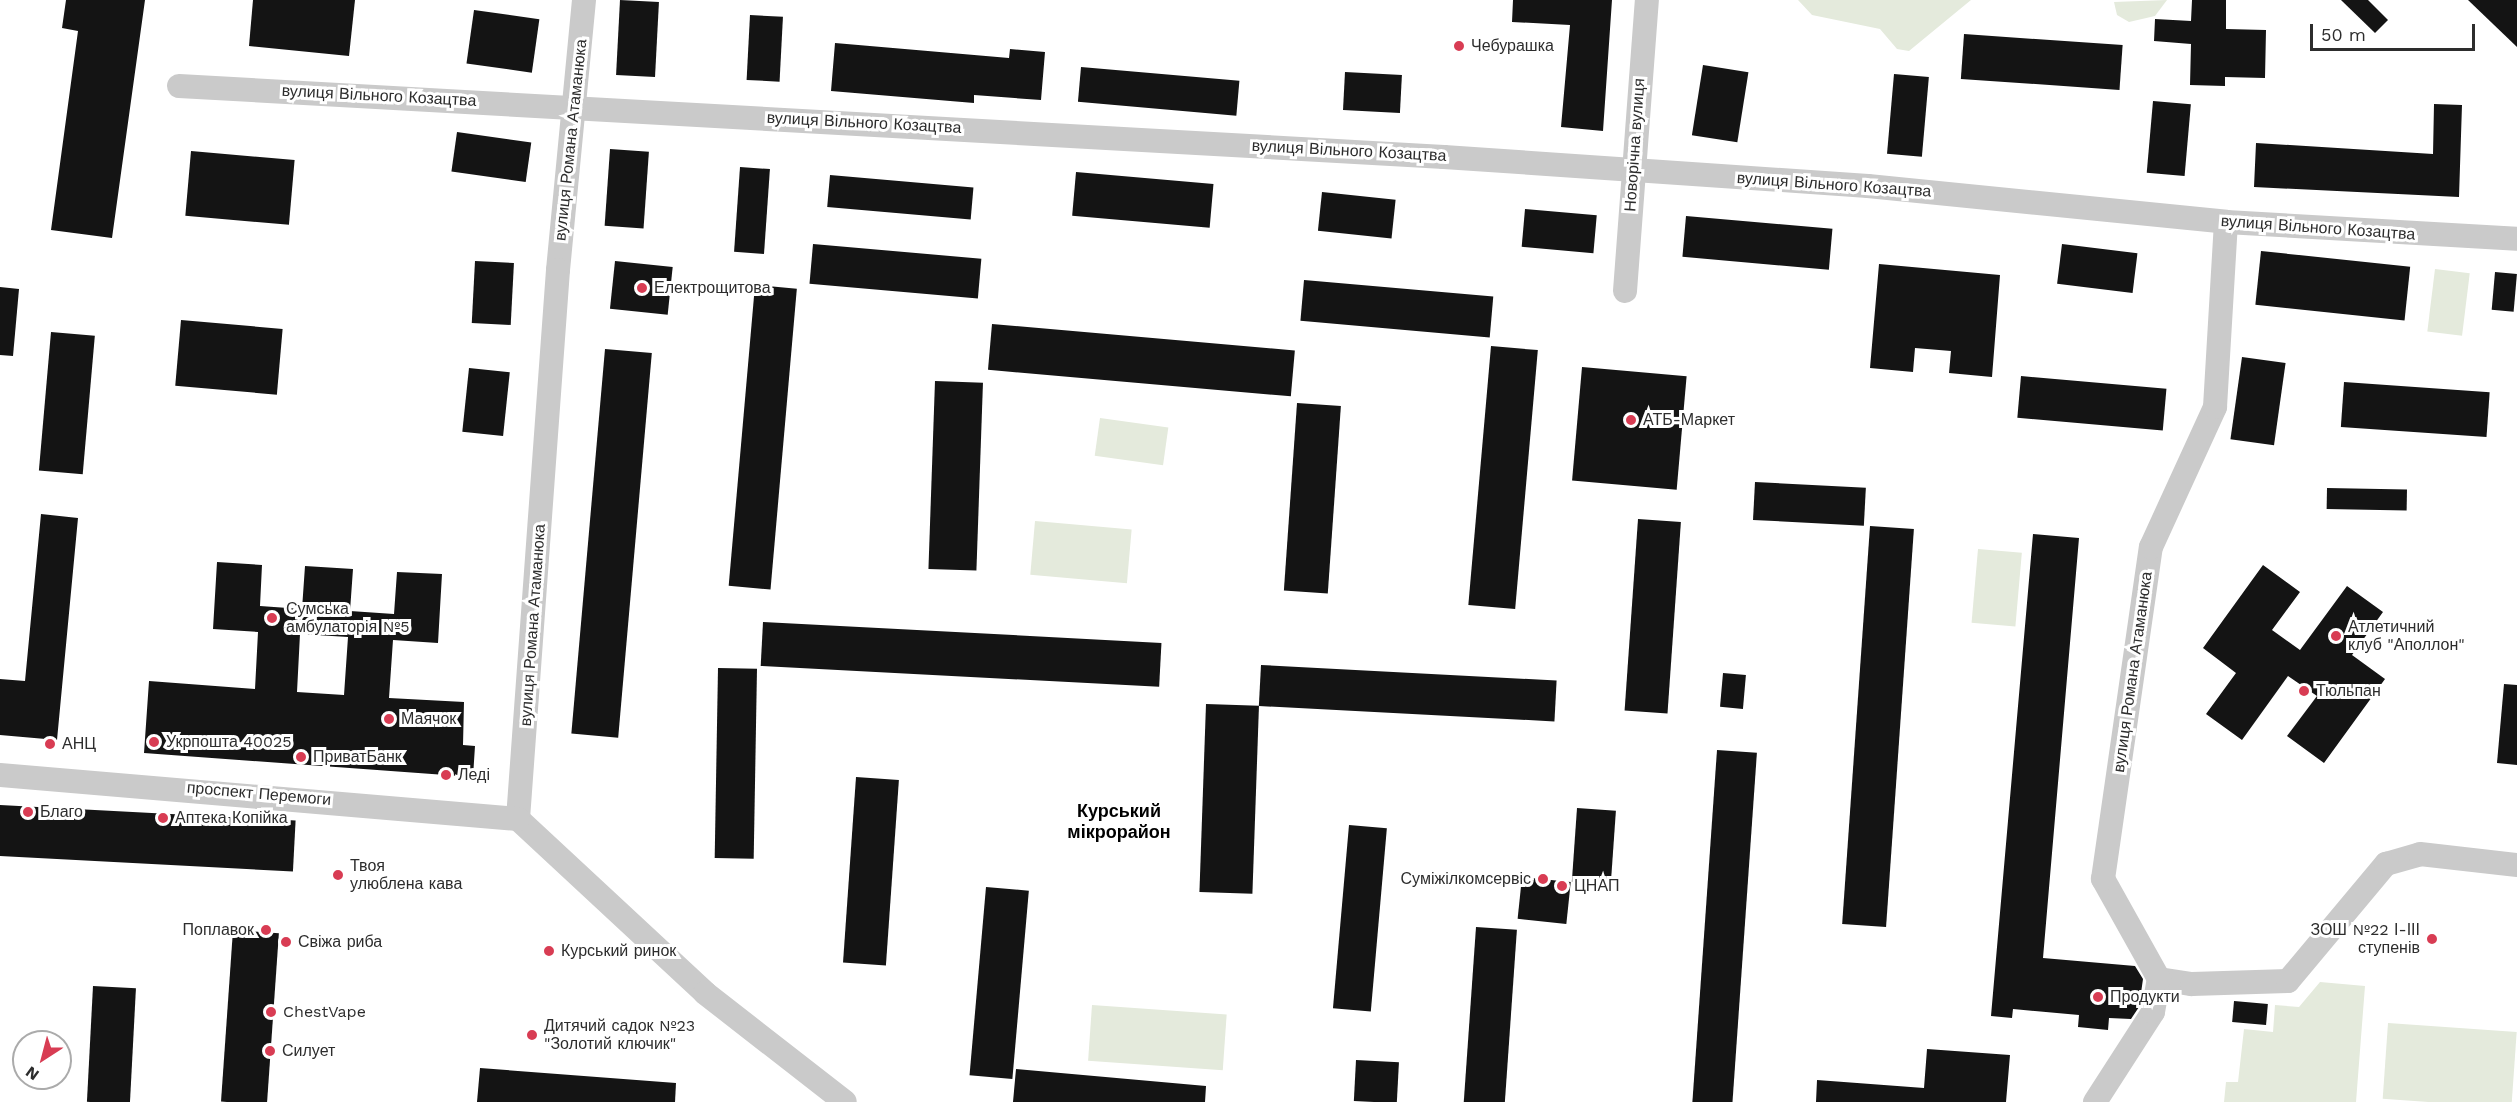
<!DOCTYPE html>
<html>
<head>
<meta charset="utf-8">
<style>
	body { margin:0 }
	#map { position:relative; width:2517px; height:1102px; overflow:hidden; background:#fff; font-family:"Work Sans",sans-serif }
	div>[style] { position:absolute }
	.green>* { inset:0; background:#e4eadc; transform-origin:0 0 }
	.building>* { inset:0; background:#141414; transform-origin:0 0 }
	.street>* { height:24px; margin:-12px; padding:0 12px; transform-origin:12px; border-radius:12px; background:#cacaca }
	.dots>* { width:16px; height:16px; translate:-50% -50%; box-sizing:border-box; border:3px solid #fff; border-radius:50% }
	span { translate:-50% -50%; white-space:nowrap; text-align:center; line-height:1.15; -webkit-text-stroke:6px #fff; paint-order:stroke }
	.poi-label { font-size:16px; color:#2d2d2d }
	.left { translate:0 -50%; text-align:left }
	.right { translate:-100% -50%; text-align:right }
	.street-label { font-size:16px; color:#2d2d2d }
	.neighbourhood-label { font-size:18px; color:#000; font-weight:700 }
	.north { position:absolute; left:12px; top:1030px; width:60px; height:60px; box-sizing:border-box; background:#fff; border:2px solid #ababab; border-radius:50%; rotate:216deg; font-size:16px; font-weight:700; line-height:24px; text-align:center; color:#2d2d2d }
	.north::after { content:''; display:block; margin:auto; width:21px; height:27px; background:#d83c53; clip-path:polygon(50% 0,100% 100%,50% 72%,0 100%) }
	.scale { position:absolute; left:2310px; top:24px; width:165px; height:27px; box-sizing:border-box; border:3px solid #2d2d2d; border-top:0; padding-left:8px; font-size:18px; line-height:21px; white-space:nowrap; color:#2d2d2d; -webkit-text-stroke:4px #fff; paint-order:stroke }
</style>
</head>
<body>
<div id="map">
	<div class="green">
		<i style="clip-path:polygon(1798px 0,1971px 0,1909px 51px,1897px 49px,1880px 29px,1812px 15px)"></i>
		<i style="clip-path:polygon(2167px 0,2155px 16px,2129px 22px,2117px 15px,2114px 2px)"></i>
		<i style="left:2435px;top:269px;width:35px;height:63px;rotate:7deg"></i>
		<i style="left:1100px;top:418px;width:69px;height:38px;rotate:8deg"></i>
		<i style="left:1035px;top:521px;width:97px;height:54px;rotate:5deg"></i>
		<i style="left:1978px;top:549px;width:44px;height:74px;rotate:5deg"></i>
		<i style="clip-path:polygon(2320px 982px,2365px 986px,2356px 1102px,2224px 1102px,2226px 1082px,2238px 1082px,2244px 1029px,2273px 1032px,2275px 1005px,2299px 1007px)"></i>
		<i style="left:1092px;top:1005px;width:135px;height:56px;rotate:4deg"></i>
		<i style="left:2388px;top:1023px;width:129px;height:76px;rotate:4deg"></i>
	</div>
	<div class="building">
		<i style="clip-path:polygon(66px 0,145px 0,112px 238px,51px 230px,78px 31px,62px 28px)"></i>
		<i style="clip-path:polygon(253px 0,355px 0,349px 56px,249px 46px)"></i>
		<i style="left:620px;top:0;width:39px;height:75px;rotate:3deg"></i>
		<i style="clip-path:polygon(1513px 0,1612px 0,1603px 131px,1561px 127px,1570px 25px,1512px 22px)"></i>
		<i style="clip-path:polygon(2192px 0,2226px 0,2226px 29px,2266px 30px,2265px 78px,2225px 77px,2225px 86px,2190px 85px,2191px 44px,2154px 41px,2155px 19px,2191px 21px)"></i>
		<i style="clip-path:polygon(2341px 0,2368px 0,2388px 20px,2375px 33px)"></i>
		<i style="clip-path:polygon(2468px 0,2517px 0,2517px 47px)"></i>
		<i style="left:474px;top:10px;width:66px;height:54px;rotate:8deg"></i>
		<i style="left:750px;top:15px;width:33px;height:65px;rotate:3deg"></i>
		<i style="left:1964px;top:34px;width:159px;height:45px;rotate:4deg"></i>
		<i style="clip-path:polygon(835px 43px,1009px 58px,1010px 49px,1045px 52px,1041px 100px,974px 95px,974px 103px,831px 91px)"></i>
		<i style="left:1703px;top:65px;width:46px;height:71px;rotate:9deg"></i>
		<i style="left:1081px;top:67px;width:159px;height:35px;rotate:5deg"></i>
		<i style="left:1345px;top:72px;width:57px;height:38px;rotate:3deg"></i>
		<i style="left:1894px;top:74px;width:35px;height:80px;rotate:5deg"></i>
		<i style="left:2153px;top:101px;width:38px;height:72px;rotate:5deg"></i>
		<i style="clip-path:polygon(2434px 104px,2462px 105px,2459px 197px,2254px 187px,2256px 143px,2433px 154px)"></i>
		<i style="left:457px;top:132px;width:75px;height:40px;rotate:8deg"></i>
		<i style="left:610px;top:149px;width:39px;height:77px;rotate:4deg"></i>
		<i style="left:191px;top:151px;width:104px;height:65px;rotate:5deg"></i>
		<i style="left:740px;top:167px;width:30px;height:85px;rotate:4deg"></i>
		<i style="left:1076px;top:172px;width:138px;height:44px;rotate:5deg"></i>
		<i style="left:830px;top:175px;width:144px;height:32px;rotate:5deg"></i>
		<i style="left:1322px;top:192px;width:74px;height:39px;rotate:6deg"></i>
		<i style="left:1525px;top:209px;width:72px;height:38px;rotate:5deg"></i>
		<i style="left:1686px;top:216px;width:147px;height:41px;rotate:5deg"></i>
		<i style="left:813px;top:244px;width:169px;height:40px;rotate:5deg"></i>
		<i style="left:2062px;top:244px;width:76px;height:40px;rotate:7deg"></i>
		<i style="left:2261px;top:251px;width:150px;height:54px;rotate:6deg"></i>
		<i style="left:475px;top:261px;width:39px;height:62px;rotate:3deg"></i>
		<i style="left:615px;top:261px;width:58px;height:48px;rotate:6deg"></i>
		<i style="clip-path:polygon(1879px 264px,2000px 275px,1992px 377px,1949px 373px,1951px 351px,1915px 348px,1913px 372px,1870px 368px)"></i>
		<i style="left:2495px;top:272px;width:22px;height:38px;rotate:5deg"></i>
		<i style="left:1304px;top:280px;width:190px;height:41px;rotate:5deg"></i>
		<i style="left:755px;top:285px;width:42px;height:302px;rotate:5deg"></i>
		<i style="clip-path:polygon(0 287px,19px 289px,13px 356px,0 355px)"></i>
		<i style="left:181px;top:320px;width:102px;height:66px;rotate:5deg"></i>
		<i style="left:992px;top:324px;width:304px;height:46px;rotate:5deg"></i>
		<i style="left:51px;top:332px;width:44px;height:139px;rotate:5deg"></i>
		<i style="left:1491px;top:346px;width:47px;height:260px;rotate:5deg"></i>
		<i style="left:605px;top:349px;width:47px;height:386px;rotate:5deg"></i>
		<i style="left:2242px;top:357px;width:44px;height:83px;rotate:8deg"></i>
		<i style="left:1582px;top:367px;width:105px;height:114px;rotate:5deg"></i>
		<i style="left:469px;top:368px;width:41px;height:64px;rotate:6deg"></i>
		<i style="left:2021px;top:376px;width:146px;height:42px;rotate:5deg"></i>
		<i style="left:935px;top:381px;width:48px;height:188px;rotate:2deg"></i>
		<i style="left:2344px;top:382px;width:146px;height:45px;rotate:4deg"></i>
		<i style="left:1297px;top:403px;width:44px;height:188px;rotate:4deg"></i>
		<i style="left:1755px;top:482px;width:111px;height:38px;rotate:3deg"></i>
		<i style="left:2327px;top:488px;width:80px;height:21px;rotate:1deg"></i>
		<i style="clip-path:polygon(41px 514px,78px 518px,57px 740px,0 735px,0 679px,25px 681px)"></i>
		<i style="left:1638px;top:519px;width:43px;height:192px;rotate:4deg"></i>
		<i style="left:1870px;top:526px;width:44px;height:399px;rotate:4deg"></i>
		<i style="clip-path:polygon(2033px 534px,2079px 538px,2043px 958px,2135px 966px,2143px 979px,2139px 1007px,2131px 1019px,2109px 1018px,2108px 1030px,2078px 1027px,2079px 1015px,2013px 1009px,2012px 1018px,1991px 1016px)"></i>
		<i style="clip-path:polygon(evenodd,217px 562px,262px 565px,260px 606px,302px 609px,305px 566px,353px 569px,350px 611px,394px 614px,397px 572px,442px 574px,438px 643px,393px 640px,389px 698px,464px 702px,463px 745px,475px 746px,473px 777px,144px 753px,149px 681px,255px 689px,258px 632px,213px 629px,217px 562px,300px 634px,348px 637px,344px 695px,297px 692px,300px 634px)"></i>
		<i style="clip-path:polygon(2263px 565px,2300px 592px,2272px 630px,2300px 650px,2347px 586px,2383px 612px,2352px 655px,2385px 679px,2324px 763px,2287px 736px,2317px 696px,2288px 676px,2242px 740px,2206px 714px,2236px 673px,2203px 648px)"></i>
		<i style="left:763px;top:622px;width:399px;height:44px;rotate:3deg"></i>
		<i style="left:1261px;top:665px;width:296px;height:41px;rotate:3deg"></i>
		<i style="left:718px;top:668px;width:39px;height:190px;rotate:1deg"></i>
		<i style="left:1723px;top:673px;width:23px;height:34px;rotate:5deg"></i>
		<i style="clip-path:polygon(2504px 684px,2517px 685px,2517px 765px,2497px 763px)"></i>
		<i style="left:1206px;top:704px;width:53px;height:188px;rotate:2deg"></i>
		<i style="left:1717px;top:750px;width:40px;height:353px;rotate:4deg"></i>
		<i style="left:856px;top:777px;width:43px;height:186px;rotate:4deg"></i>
		<i style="left:0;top:805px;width:296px;height:51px;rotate:3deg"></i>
		<i style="left:1577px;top:808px;width:39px;height:74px;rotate:4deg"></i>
		<i style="left:1349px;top:825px;width:38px;height:184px;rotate:5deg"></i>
		<i style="left:1522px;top:877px;width:49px;height:42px;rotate:6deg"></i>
		<i style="left:986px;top:887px;width:43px;height:189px;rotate:5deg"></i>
		<i style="left:1476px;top:927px;width:41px;height:176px;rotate:4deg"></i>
		<i style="left:233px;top:930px;width:46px;height:172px;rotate:4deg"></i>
		<i style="left:93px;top:986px;width:43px;height:116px;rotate:3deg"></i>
		<i style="left:2234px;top:1001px;width:34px;height:21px;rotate:5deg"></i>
		<i style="clip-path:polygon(1927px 1049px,2010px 1055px,2006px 1102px,1816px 1102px,1817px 1080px,1924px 1088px)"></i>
		<i style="left:1356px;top:1060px;width:43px;height:41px;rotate:3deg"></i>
		<i style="clip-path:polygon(480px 1068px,676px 1083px,675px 1102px,477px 1102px)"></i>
		<i style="clip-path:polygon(1016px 1069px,1206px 1086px,1205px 1102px,1013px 1102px)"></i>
	</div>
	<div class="street">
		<i style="left:584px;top:0;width:271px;rotate:95.5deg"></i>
		<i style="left:558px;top:270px;width:550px;rotate:94.17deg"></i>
		<i style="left:518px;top:819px;width:255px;rotate:42.9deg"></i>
		<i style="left:705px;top:993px;width:177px;rotate:37.9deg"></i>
		<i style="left:179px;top:86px;width:1267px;rotate:3.21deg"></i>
		<i style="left:1444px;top:157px;width:425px;rotate:3.9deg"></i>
		<i style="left:1868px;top:186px;width:360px;rotate:5.7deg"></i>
		<i style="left:2226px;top:222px;width:291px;rotate:3.3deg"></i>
		<i style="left:1625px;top:291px;width:292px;rotate:-85.7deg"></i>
		<i style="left:0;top:775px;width:520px;rotate:4.86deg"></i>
		<i style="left:2159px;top:979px;width:33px;rotate:9deg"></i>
		<i style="left:2192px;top:984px;width:96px;rotate:-1.8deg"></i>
		<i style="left:2288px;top:981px;width:153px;rotate:-50.1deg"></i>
		<i style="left:2386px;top:864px;width:35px;rotate:-16deg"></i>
		<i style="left:2420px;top:854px;width:98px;rotate:6.5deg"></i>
		<i style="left:2095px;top:1102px;width:107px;rotate:-57.2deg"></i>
		<i style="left:2153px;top:1012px;width:34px;rotate:-80deg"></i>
		<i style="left:2159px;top:979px;width:115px;rotate:-119.2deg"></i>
		<i style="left:2103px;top:879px;width:335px;rotate:-81.8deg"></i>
		<i style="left:2151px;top:547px;width:154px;rotate:-65.4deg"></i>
		<i style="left:2215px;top:407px;width:185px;rotate:-86.6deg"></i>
	</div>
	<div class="dots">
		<i style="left:1459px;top:46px;background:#d83c53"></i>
		<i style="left:642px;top:288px;background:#d83c53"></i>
		<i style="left:1631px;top:420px;background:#d83c53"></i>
		<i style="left:272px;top:618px;background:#d83c53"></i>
		<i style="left:2336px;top:636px;background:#d83c53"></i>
		<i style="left:2304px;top:691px;background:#d83c53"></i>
		<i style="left:389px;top:719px;background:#d83c53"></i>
		<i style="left:154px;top:742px;background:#d83c53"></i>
		<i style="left:50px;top:744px;background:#d83c53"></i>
		<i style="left:301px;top:757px;background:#d83c53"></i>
		<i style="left:446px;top:775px;background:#d83c53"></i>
		<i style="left:28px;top:812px;background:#d83c53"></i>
		<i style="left:163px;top:818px;background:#d83c53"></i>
		<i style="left:338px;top:875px;background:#d83c53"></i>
		<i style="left:1543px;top:879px;background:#d83c53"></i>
		<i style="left:1562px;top:886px;background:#d83c53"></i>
		<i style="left:266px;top:930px;background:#d83c53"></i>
		<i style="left:2432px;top:939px;background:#d83c53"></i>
		<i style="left:286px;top:942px;background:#d83c53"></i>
		<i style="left:549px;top:951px;background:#d83c53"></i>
		<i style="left:2098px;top:997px;background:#d83c53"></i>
		<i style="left:271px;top:1012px;background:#d83c53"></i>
		<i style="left:532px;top:1035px;background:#d83c53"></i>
		<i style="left:270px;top:1051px;background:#d83c53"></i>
	</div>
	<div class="poi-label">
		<span class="left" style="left:1471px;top:46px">Чебурашка</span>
		<span class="left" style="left:654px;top:288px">Електрощитова</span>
		<span class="left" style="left:1643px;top:420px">АТБ-Маркет</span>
		<span class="left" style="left:286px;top:618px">Сумська<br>амбулаторія №5</span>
		<span class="left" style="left:2348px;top:636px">Атлетичний<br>клуб "Аполлон"</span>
		<span class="left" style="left:2316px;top:691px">Тюльпан</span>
		<span class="left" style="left:401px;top:719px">Маячок</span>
		<span class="left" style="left:166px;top:742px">Укрпошта 40025</span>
		<span class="left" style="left:62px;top:744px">АНЦ</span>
		<span class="left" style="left:313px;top:757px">ПриватБанк</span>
		<span class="left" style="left:458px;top:775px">Леді</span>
		<span class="left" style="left:40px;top:812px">Благо</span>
		<span class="left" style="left:175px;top:818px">Аптека Копійка</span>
		<span class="left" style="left:350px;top:875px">Твоя<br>улюблена кава</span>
		<span class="right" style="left:1531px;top:879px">Суміжілкомсервіс</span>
		<span class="left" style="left:1574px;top:886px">ЦНАП</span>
		<span class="right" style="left:254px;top:930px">Поплавок</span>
		<span class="right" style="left:2420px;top:939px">ЗОШ №22 І-ІІІ<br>ступенів</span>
		<span class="left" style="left:298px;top:942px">Свіжа риба</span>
		<span class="left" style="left:561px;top:951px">Курський ринок</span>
		<span class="left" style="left:2110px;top:997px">Продукти</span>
		<span class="left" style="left:283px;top:1012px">ChestVape</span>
		<span class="left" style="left:544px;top:1035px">Дитячий садок №23<br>"Золотий ключик"</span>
		<span class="left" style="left:282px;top:1051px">Силует</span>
	</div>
	<div class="street-label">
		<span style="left:379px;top:96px;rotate:3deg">вулиця Вільного Козацтва</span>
		<span style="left:864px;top:123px;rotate:3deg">вулиця Вільного Козацтва</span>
		<span style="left:571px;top:140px;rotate:-84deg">вулиця Романа Атаманюка</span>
		<span style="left:1635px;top:145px;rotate:-86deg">Новорічна вулиця</span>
		<span style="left:1349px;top:151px;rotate:3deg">вулиця Вільного Козацтва</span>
		<span style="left:1834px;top:185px;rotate:4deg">вулиця Вільного Козацтва</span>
		<span style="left:2318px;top:228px;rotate:4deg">вулиця Вільного Козацтва</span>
		<span style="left:533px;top:625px;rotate:-86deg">вулиця Романа Атаманюка</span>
		<span style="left:2133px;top:672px;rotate:-82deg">вулиця Романа Атаманюка</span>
		<span style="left:259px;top:794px;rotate:5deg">проспект Перемоги</span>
	</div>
	<div class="neighbourhood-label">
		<span style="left:1119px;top:822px">Курський<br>мікрорайон</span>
	</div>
	<div class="north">N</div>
	<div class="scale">50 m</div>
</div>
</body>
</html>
